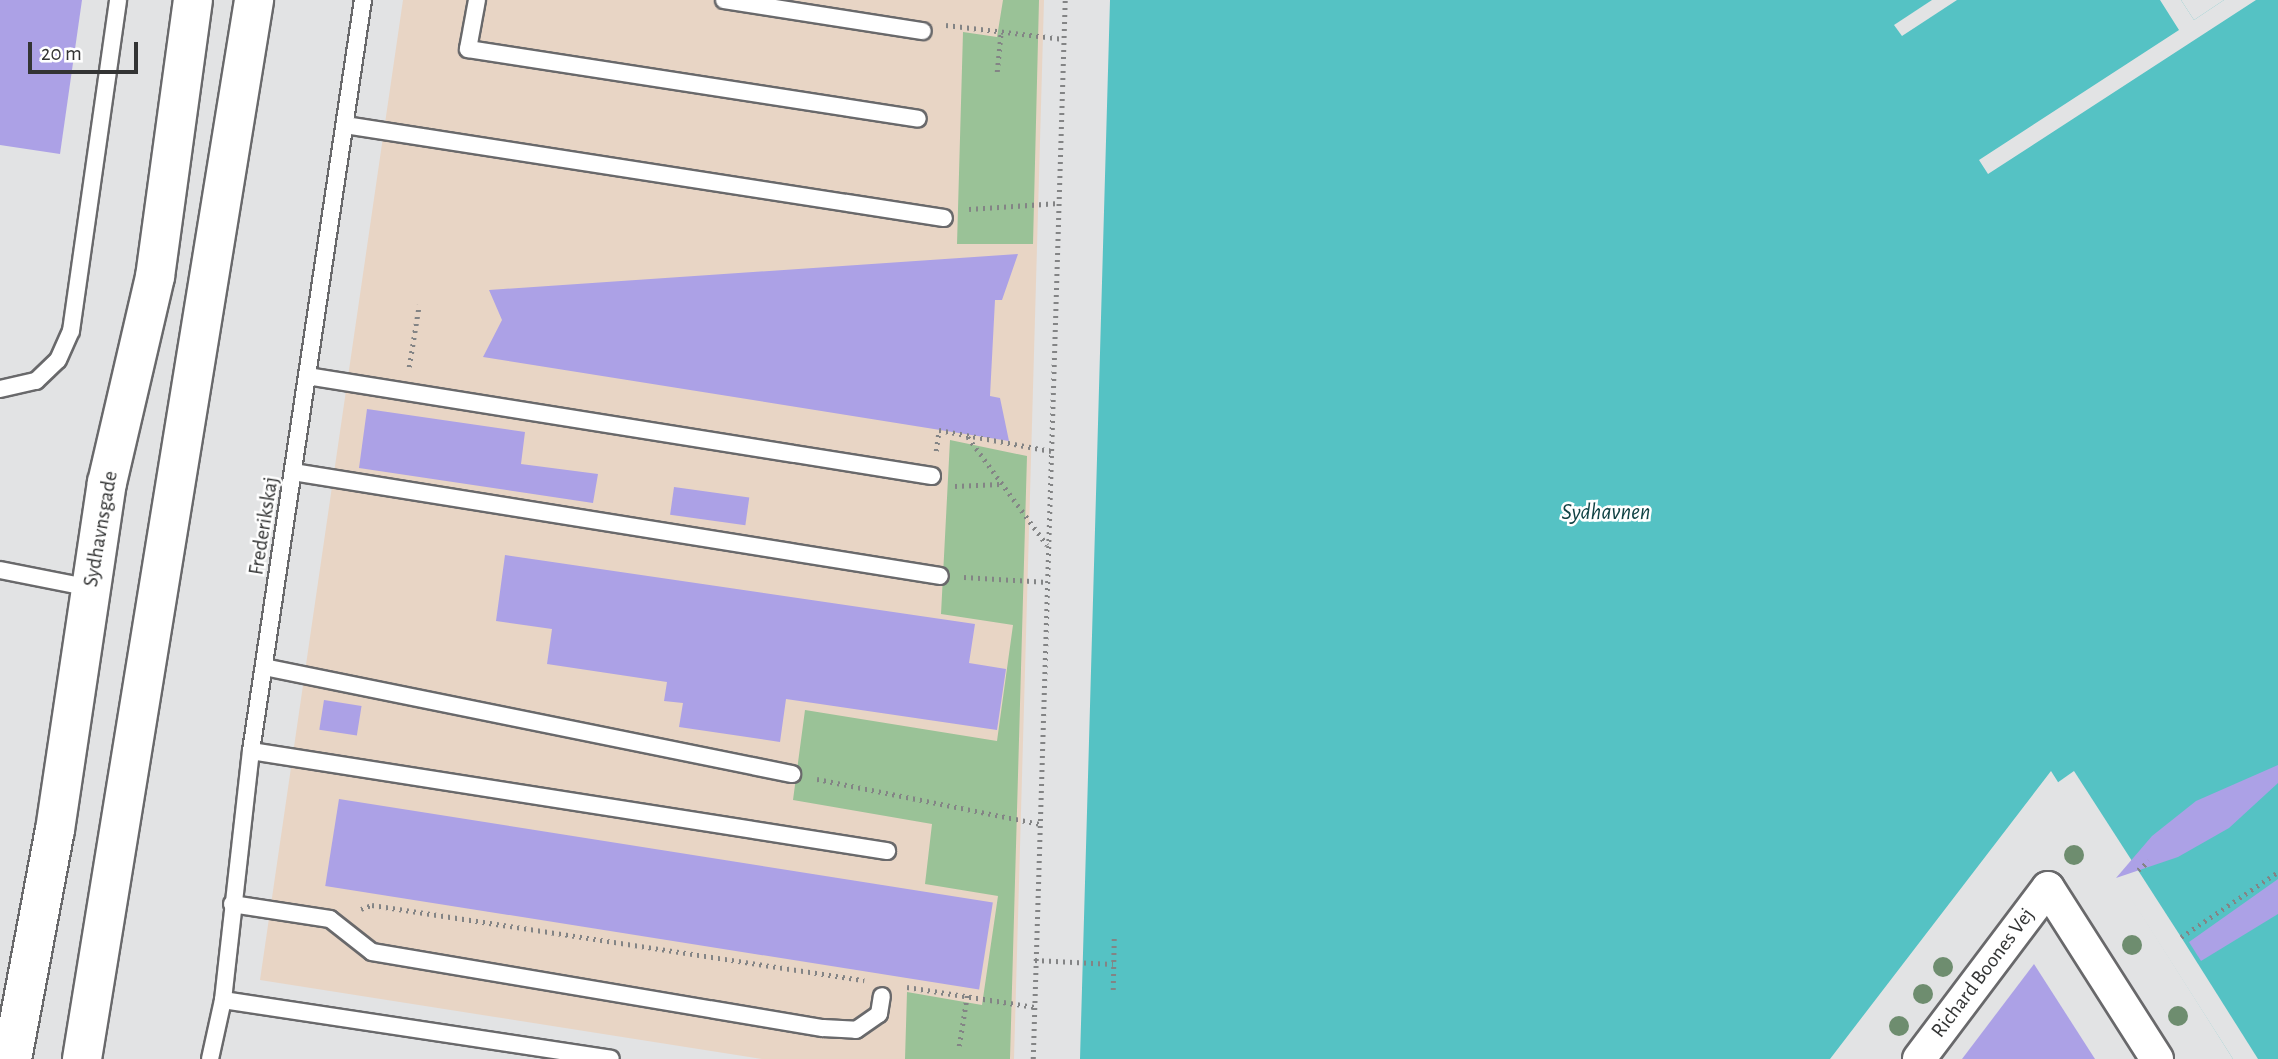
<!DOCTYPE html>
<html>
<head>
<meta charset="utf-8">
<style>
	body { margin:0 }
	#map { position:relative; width:2278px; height:1059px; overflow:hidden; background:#e2e3e4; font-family:"Alegreya Sans",sans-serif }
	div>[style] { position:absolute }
	.commercial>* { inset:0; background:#e8d5c5 }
	.green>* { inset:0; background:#9ac297 }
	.water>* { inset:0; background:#55c2c4 }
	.pier>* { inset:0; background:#e2e3e4 }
	.building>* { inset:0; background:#aca1e6; transform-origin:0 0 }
	.path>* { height:4.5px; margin-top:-2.25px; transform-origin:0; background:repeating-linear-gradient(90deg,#838485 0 2px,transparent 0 7px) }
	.roads { filter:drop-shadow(2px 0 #69696b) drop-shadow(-2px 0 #69696b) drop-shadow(0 2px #69696b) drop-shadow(0 -2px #69696b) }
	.service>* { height:16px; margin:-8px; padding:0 8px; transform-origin:8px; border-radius:8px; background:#fff }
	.minor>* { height:32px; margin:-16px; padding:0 16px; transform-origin:16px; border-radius:16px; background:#fff }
	.tertiary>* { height:38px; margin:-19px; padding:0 19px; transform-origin:19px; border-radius:19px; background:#fff }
	.trees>* { width:20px; height:20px; margin:-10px; border-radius:50%; background:#6e8d6f }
	span { translate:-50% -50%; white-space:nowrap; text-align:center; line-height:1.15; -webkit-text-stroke:5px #fff; paint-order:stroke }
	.street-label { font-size:21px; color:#333434 }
	.water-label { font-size:23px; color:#114345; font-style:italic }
	.scale { position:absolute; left:28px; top:42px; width:110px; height:32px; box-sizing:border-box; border:4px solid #333434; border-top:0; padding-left:9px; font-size:21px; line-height:24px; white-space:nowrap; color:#333434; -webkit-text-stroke:5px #fff; paint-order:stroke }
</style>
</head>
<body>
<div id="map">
	<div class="commercial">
		<i style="clip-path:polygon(403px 0,1044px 0,1014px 1059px,762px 1059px,260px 980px)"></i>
	</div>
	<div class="green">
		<i style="clip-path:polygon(1003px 0,1039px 0,1033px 244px,957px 244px,963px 32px,997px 37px)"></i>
		<i style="clip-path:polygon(950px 440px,1027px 456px,1010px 1059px,905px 1059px,907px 992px,982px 1005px,998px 896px,925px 884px,932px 824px,793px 800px,805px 710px,997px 741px,1013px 625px,941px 614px)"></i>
	</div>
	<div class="water">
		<i style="clip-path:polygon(1110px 0,2181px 0,2194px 20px,2224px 0,2278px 0,2278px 1059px,2233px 1059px,2051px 771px,1830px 1059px,1080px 1059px)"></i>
	</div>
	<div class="pier">
		<i style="clip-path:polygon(1932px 0,1957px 0,1902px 36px,1894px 25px)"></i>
		<i style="clip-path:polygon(2160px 0,2181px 0,2194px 20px,2224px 0,2256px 0,1988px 174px,1979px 160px,2179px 30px)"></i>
		<i style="clip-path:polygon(2074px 771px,2181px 937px,2258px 1059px,2233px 1059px,2057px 783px)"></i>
	</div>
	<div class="building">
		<i style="clip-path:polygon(0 0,82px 0,60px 154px,0 145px)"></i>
		<i style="clip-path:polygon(1018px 254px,1002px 300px,995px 300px,990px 396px,1000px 398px,1009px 441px,483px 357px,502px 320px,489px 290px)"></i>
		<i style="clip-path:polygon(367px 409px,525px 432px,521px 464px,598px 474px,593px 503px,359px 468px)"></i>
		<i style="left:674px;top:487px;width:76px;height:28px;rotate:8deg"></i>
		<i style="clip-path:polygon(505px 555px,975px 624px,969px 663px,1006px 669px,997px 730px,786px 699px,780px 742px,679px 727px,683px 703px,664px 701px,667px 682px,547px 664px,552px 629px,496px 621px)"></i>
		<i style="left:324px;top:700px;width:38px;height:30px;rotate:9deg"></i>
		<i style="clip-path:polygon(2278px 765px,2278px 783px,2229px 828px,2178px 857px,2116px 878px,2152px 836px,2196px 801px)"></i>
		<i style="left:339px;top:799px;width:662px;height:88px;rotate:9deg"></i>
		<i style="clip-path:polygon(2278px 879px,2278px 914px,2201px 961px,2189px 942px)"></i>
		<i style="clip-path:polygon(2034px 964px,2095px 1059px,1962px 1059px)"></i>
	</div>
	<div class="path">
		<i style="left:946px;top:25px;width:118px;rotate:6.8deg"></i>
		<i style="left:997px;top:72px;width:41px;rotate:-84.4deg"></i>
		<i style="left:969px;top:209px;width:90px;rotate:-3.8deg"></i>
		<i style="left:409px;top:367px;width:63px;rotate:-80.8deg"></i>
		<i style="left:968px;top:437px;width:134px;rotate:53.8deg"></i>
		<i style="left:936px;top:451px;width:21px;rotate:-82deg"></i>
		<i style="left:939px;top:430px;width:114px;rotate:10.6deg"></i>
		<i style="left:955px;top:486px;width:45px;rotate:-2.5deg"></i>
		<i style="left:964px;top:577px;width:83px;rotate:3.4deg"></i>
		<i style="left:817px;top:779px;width:227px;rotate:11.4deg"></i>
		<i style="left:2138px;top:870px;width:14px;rotate:-39deg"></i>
		<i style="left:361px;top:909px;width:12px;rotate:-20deg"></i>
		<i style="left:372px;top:905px;width:498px;rotate:8.7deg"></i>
		<i style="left:2181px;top:937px;width:117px;rotate:-33.8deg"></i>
		<i style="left:1035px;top:960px;width:78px;rotate:2.9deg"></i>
		<i style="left:907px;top:987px;width:129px;rotate:8.9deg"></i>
		<i style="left:1113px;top:990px;width:52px;rotate:-88.9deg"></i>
		<i style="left:959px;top:1046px;width:51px;rotate:-80.9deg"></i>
		<i style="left:1033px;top:1059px;width:1059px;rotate:-88.27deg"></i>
	</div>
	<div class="roads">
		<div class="service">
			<i style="left:477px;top:0;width:50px;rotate:100.4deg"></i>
			<i style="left:468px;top:49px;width:455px;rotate:8.8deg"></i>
			<i style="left:724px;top:0;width:201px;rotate:8.9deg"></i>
			<i style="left:345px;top:125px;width:606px;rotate:8.83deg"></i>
			<i style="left:307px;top:376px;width:633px;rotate:9.09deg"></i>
			<i style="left:0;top:389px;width:37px;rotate:-13deg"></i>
			<i style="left:36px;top:381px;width:30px;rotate:-44deg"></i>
			<i style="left:58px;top:360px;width:32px;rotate:-66deg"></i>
			<i style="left:71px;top:331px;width:334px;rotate:-81.9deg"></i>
			<i style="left:293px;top:472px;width:655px;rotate:9.13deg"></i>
			<i style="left:0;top:570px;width:93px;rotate:11.2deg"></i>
			<i style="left:264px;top:667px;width:539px;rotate:11.46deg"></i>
			<i style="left:251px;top:751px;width:644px;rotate:8.94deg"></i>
			<i style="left:232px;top:904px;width:99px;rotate:8.7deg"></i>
			<i style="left:330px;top:919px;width:53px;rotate:38.2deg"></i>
			<i style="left:372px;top:952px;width:457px;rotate:9.6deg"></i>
			<i style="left:823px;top:1028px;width:33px;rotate:3deg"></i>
			<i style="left:856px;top:1030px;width:28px;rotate:-35deg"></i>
			<i style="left:879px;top:1014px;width:18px;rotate:-81deg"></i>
			<i style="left:223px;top:1000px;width:392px;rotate:8.6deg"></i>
			<i style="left:210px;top:1059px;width:60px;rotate:-77.6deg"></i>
			<i style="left:223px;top:1000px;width:251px;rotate:-83.6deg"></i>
			<i style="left:251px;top:751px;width:759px;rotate:-81.52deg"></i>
		</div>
		<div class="minor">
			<i style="left:1919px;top:1059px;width:214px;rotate:-53deg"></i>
			<i style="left:2048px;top:888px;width:203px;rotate:57.5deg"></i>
		</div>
		<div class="tertiary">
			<i style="left:12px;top:1059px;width:233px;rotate:-79.4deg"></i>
			<i style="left:55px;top:830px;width:351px;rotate:-81.5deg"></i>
			<i style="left:107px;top:483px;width:212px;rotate:-76.9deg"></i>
			<i style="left:155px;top:277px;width:280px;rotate:-82.2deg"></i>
			<i style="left:82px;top:1059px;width:1073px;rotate:-80.77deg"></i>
		</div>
	</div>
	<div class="trees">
		<i style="left:2074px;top:855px"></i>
		<i style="left:2132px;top:945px"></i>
		<i style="left:1943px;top:967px"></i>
		<i style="left:1923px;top:994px"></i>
		<i style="left:2178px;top:1016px"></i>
		<i style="left:1899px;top:1026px"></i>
	</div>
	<div class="street-label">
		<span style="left:264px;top:526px;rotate:-81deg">Frederikskaj</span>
		<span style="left:101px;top:529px;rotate:-80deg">Sydhavnsgade</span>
		<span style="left:1983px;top:973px;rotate:-53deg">Richard Boones Vej</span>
	</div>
	<div class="water-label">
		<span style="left:1606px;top:513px">Sydhavnen</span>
	</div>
	<div class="scale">20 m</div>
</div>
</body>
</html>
